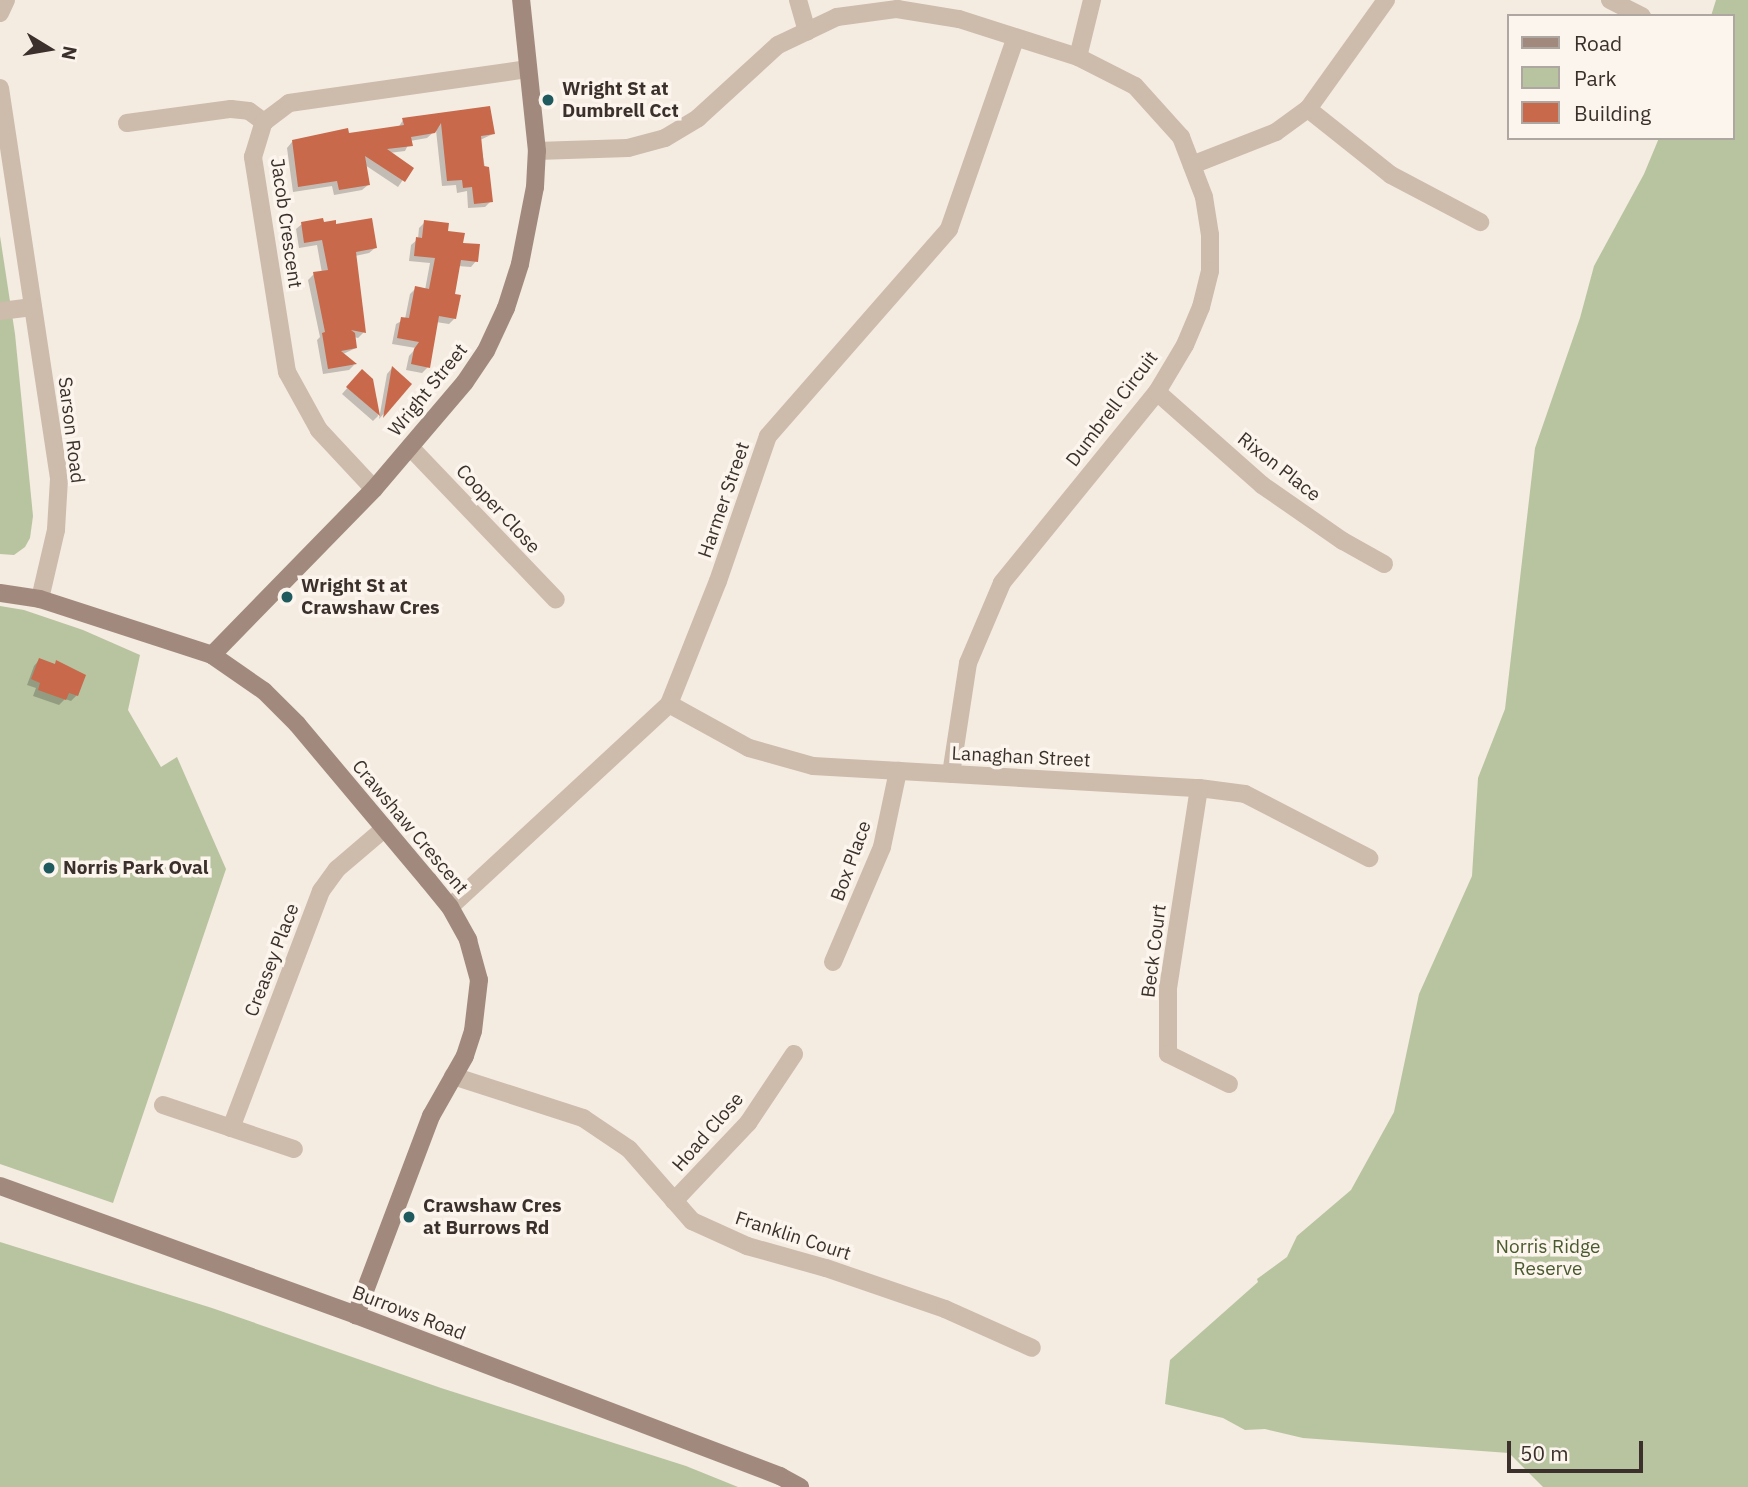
<!DOCTYPE html>
<html>
<head>
<meta charset="utf-8">
<style>
	body { margin:0 }
	#map { position:relative; width:1748px; height:1487px; overflow:hidden; background:#f4ebe1; font-family:"IBM Plex Sans",sans-serif }
	div>[style] { position:absolute }
	.green>* { inset:0; background:#b8c4a0 }
	.shadow>* { inset:0; background:#0003 }
	.building>* { inset:0; background:#c8694b }
	.street>* { height:18px; margin:-9px; padding:0 9px; transform-origin:9px; border-radius:9px; background:#cdbbac }
	.secondary>* { height:18px; margin:-9px; padding:0 9px; transform-origin:9px; border-radius:9px; background:#a18a7d }
	.dots>* { width:19px; height:19px; translate:-50% -50%; box-sizing:border-box; border:4px solid #fbf5ee; border-radius:50% }
	span { translate:-50% -50%; white-space:nowrap; text-align:center; line-height:1.15; -webkit-text-stroke:7px #fbf5ee; paint-order:stroke }
	.poi-label { font-size:19px; color:#3b302b; font-weight:700 }
	.left { translate:0 -50%; text-align:left }
	.street-label { font-size:19px; color:#3b302b }
	.park-label { font-size:19px; color:#4a5a2e }
	.legend { position:absolute; left:1507px; top:14px; width:228px; height:126px; box-sizing:border-box; background:#fbf5ee; border:2px solid #aea6a0; margin:0; padding:9px 12px; list-style:none; font-size:21px; color:#3b302b }
	.legend li { display:flex; align-items:center; gap:14px; height:35px }
	.legend b { width:35px; border:2px solid #aea6a0 }
	.north { position:absolute; left:14px; top:14px; width:70px; height:70px; -webkit-text-stroke:5px #fbf5ee; paint-order:stroke; rotate:101deg; font-size:19px; font-weight:700; line-height:28px; text-align:center; color:#3b302b }
	.north::after { content:''; display:block; margin:auto; width:24px; height:32px; background:#3b302b; clip-path:polygon(50% 0,100% 100%,50% 72%,0 100%) }
	.scale { position:absolute; left:1507px; top:1441px; width:136px; height:32px; box-sizing:border-box; border:4px solid #3b302b; border-top:0; padding-left:9px; font-size:21px; line-height:24px; white-space:nowrap; color:#3b302b; -webkit-text-stroke:5px #fbf5ee; paint-order:stroke }
</style>
</head>
<body>
<div id="map">
	<div class="green">
		<i style="clip-path:polygon(1716px 0,1748px 0,1748px 1487px,1543px 1487px,1509px 1453px,1303px 1438px,1265px 1429px,1245px 1430px,1223px 1418px,1165px 1404px,1170px 1360px,1258px 1282px,1257px 1279px,1287px 1257px,1297px 1236px,1351px 1190px,1394px 1112px,1419px 994px,1472px 876px,1478px 778px,1505px 709px,1535px 448px,1580px 318px,1594px 266px,1644px 174px,1659px 138px,1732px 138px,1732px 16px,1711px 16px)"></i>
		<i style="clip-path:polygon(0 236px,15px 334px,33px 516px,30px 538px,25px 547px,14px 555px,0 554px)"></i>
		<i style="clip-path:polygon(0 606px,24px 610px,83px 630px,140px 655px,128px 710px,161px 767px,177px 757px,226px 869px,113px 1203px,0 1164px)"></i>
		<i style="clip-path:polygon(0 1242px,212px 1308px,441px 1388px,686px 1466px,738px 1487px,0 1487px)"></i>
	</div>
	<div class="shadow">
		<i style="clip-path:polygon(489px 108px,493px 134px,480px 140px,491px 201px,485px 207px,468px 208px,467px 191px,457px 193px,456px 185px,442px 186px,436px 130px,427px 138px,410px 141px,405px 151px,389px 153px,411px 168px,398px 187px,365px 165px,368px 185px,362px 190px,334px 195px,332px 186px,293px 192px,287px 148px,292px 142px,398px 128px,403px 120px)"></i>
		<i style="clip-path:polygon(425px 222px,446px 232px,476px 261px,471px 267px,458px 266px,453px 295px,455px 318px,449px 324px,436px 322px,428px 367px,422px 373px,406px 370px,409px 356px,416px 348px,392px 344px,396px 324px,405px 319px,410px 294px,416px 288px,425px 290px,430px 263px,409px 261px,411px 245px,418px 239px,419px 228px)"></i>
		<i style="clip-path:polygon(302px 224px,335px 226px,375px 248px,369px 253px,355px 256px,364px 332px,358px 338px,354px 337px,356px 348px,343px 354px,354px 365px,349px 370px,323px 374px,317px 340px,320px 337px,308px 280px,314px 274px,322px 273px,317px 245px,299px 248px,296px 229px)"></i>
		<i style="clip-path:polygon(392px 368px,410px 384px,379px 419px,387px 374px)"></i>
		<i style="clip-path:polygon(357px 377px,372px 380px,378px 416px,373px 421px,342px 394px)"></i>
		<i style="clip-path:polygon(39px 660px,54px 665px,57px 662px,77px 695px,71px 701px,65px 699px,59px 705px,33px 696px,36px 688px,27px 685px,34px 666px)"></i>
	</div>
	<div class="building">
		<i style="clip-path:polygon(490px 106px,495px 134px,481px 136px,484px 166px,489px 167px,493px 202px,474px 204px,472px 187px,463px 188px,462px 180px,447px 181px,441px 123px,435px 133px,411px 137px,413px 146px,387px 149px,414px 168px,405px 182px,365px 156px,370px 185px,339px 190px,337px 181px,298px 187px,292px 140px,348px 128px,349px 133px,404px 125px,402px 118px)"></i>
		<i style="clip-path:polygon(323px 218px,324px 222px,336px 220px,336px 224px,372px 218px,377px 248px,356px 252px,366px 333px,351px 330px,355px 333px,357px 348px,341px 351px,357px 364px,328px 369px,322px 333px,325px 332px,313px 272px,328px 270px,322px 240px,304px 243px,301px 222px)"></i>
		<i style="clip-path:polygon(424px 220px,449px 223px,448px 231px,465px 233px,463px 243px,480px 244px,478px 262px,461px 260px,455px 294px,461px 295px,456px 319px,439px 316px,430px 368px,411px 364px,414px 349px,419px 342px,397px 338px,401px 317px,409px 318px,415px 286px,429px 289px,435px 258px,414px 256px,416px 237px,422px 238px)"></i>
		<i style="clip-path:polygon(392px 366px,412px 384px,383px 418px)"></i>
		<i style="clip-path:polygon(362px 369px,373px 379px,380px 416px,346px 387px)"></i>
		<i style="clip-path:polygon(39px 658px,55px 664px,56px 660px,86px 675px,78px 696px,69px 693px,66px 700px,38px 690px,40px 683px,31px 679px)"></i>
	</div>
	<div class="street">
		<i style="left:798px;top:0;width:33px;rotate:74deg"></i>
		<i style="left:1610px;top:0;width:36px;rotate:27deg"></i>
		<i style="left:0;top:13px;width:14px;rotate:-65deg"></i>
		<i style="left:1078px;top:57px;width:59px;rotate:-76.2deg"></i>
		<i style="left:0;top:88px;width:395px;rotate:81.4deg"></i>
		<i style="left:59px;top:479px;width:51px;rotate:93.4deg"></i>
		<i style="left:56px;top:530px;width:71px;rotate:103.1deg"></i>
		<i style="left:1308px;top:109px;width:106px;rotate:38.5deg"></i>
		<i style="left:1391px;top:175px;width:101px;rotate:27.8deg"></i>
		<i style="left:127px;top:123px;width:105px;rotate:-7.7deg"></i>
		<i style="left:231px;top:109px;width:18px;rotate:6deg"></i>
		<i style="left:249px;top:111px;width:19px;rotate:36deg"></i>
		<i style="left:537px;top:151px;width:91px;rotate:-1.9deg"></i>
		<i style="left:628px;top:148px;width:38px;rotate:-15deg"></i>
		<i style="left:665px;top:138px;width:39px;rotate:-31deg"></i>
		<i style="left:698px;top:118px;width:108px;rotate:-42.4deg"></i>
		<i style="left:778px;top:45px;width:65px;rotate:-25.4deg"></i>
		<i style="left:837px;top:17px;width:61px;rotate:-7.6deg"></i>
		<i style="left:897px;top:9px;width:63px;rotate:9.2deg"></i>
		<i style="left:959px;top:19px;width:125px;rotate:17.7deg"></i>
		<i style="left:1078px;top:57px;width:64px;rotate:27deg"></i>
		<i style="left:1135px;top:86px;width:69px;rotate:48deg"></i>
		<i style="left:1181px;top:137px;width:64px;rotate:69deg"></i>
		<i style="left:1204px;top:197px;width:38px;rotate:81deg"></i>
		<i style="left:1210px;top:235px;width:36px;rotate:90deg"></i>
		<i style="left:1210px;top:271px;width:37px;rotate:104deg"></i>
		<i style="left:1201px;top:307px;width:41px;rotate:112.8deg"></i>
		<i style="left:1185px;top:345px;width:55px;rotate:120.8deg"></i>
		<i style="left:1157px;top:392px;width:246px;rotate:129.1deg"></i>
		<i style="left:1002px;top:583px;width:87px;rotate:113deg"></i>
		<i style="left:968px;top:663px;width:112px;rotate:98.7deg"></i>
		<i style="left:1192px;top:165px;width:90px;rotate:-21.4deg"></i>
		<i style="left:1276px;top:132px;width:39px;rotate:-36deg"></i>
		<i style="left:1308px;top:109px;width:134px;rotate:-54.4deg"></i>
		<i style="left:0;top:311px;width:33px;rotate:-7deg"></i>
		<i style="left:1157px;top:392px;width:140px;rotate:41.5deg"></i>
		<i style="left:1262px;top:485px;width:98px;rotate:34.7deg"></i>
		<i style="left:1343px;top:541px;width:47px;rotate:29.3deg"></i>
		<i style="left:410px;top:447px;width:211px;rotate:46.3deg"></i>
		<i style="left:374px;top:489px;width:81px;rotate:-133deg"></i>
		<i style="left:319px;top:430px;width:66px;rotate:-118.9deg"></i>
		<i style="left:287px;top:372px;width:218px;rotate:-99deg"></i>
		<i style="left:253px;top:157px;width:37px;rotate:-73deg"></i>
		<i style="left:264px;top:122px;width:31px;rotate:-37deg"></i>
		<i style="left:289px;top:103px;width:240px;rotate:-8.1deg"></i>
		<i style="left:669px;top:704px;width:91px;rotate:28.8deg"></i>
		<i style="left:749px;top:748px;width:66px;rotate:15.7deg"></i>
		<i style="left:813px;top:766px;width:387px;rotate:3.3deg"></i>
		<i style="left:1199px;top:788px;width:46px;rotate:7.4deg"></i>
		<i style="left:1245px;top:794px;width:140px;rotate:27.3deg"></i>
		<i style="left:1199px;top:788px;width:202px;rotate:98.8deg"></i>
		<i style="left:1168px;top:988px;width:66px;rotate:90deg"></i>
		<i style="left:1168px;top:1054px;width:68px;rotate:26.2deg"></i>
		<i style="left:450px;top:907px;width:299px;rotate:-42.8deg"></i>
		<i style="left:669px;top:704px;width:132px;rotate:-68.3deg"></i>
		<i style="left:718px;top:581px;width:153px;rotate:-71deg"></i>
		<i style="left:768px;top:436px;width:275px;rotate:-48.8deg"></i>
		<i style="left:949px;top:229px;width:201px;rotate:-70.8deg"></i>
		<i style="left:833px;top:962px;width:125px;rotate:-66.9deg"></i>
		<i style="left:882px;top:847px;width:78px;rotate:-78.1deg"></i>
		<i style="left:453px;top:1076px;width:137px;rotate:17.9deg"></i>
		<i style="left:583px;top:1118px;width:55px;rotate:34deg"></i>
		<i style="left:629px;top:1149px;width:96px;rotate:48.8deg"></i>
		<i style="left:692px;top:1221px;width:60px;rotate:24.4deg"></i>
		<i style="left:747px;top:1246px;width:82px;rotate:15.6deg"></i>
		<i style="left:826px;top:1268px;width:126px;rotate:19deg"></i>
		<i style="left:945px;top:1309px;width:95px;rotate:24.1deg"></i>
		<i style="left:163px;top:1105px;width:138px;rotate:18.6deg"></i>
		<i style="left:231px;top:1128px;width:254px;rotate:-69.2deg"></i>
		<i style="left:321px;top:891px;width:27px;rotate:-54deg"></i>
		<i style="left:337px;top:869px;width:63px;rotate:-40.5deg"></i>
		<i style="left:674px;top:1201px;width:108px;rotate:-46.5deg"></i>
		<i style="left:748px;top:1123px;width:83px;rotate:-56.3deg"></i>
	</div>
	<div class="secondary">
		<i style="left:0;top:593px;width:40px;rotate:8.5deg"></i>
		<i style="left:40px;top:599px;width:181px;rotate:18deg"></i>
		<i style="left:212px;top:655px;width:63px;rotate:34.7deg"></i>
		<i style="left:264px;top:691px;width:47px;rotate:45deg"></i>
		<i style="left:297px;top:724px;width:204px;rotate:50deg"></i>
		<i style="left:428px;top:880px;width:35px;rotate:51deg"></i>
		<i style="left:450px;top:907px;width:38px;rotate:61deg"></i>
		<i style="left:468px;top:940px;width:41px;rotate:74.6deg"></i>
		<i style="left:479px;top:980px;width:51px;rotate:96.7deg"></i>
		<i style="left:473px;top:1031px;width:26px;rotate:108deg"></i>
		<i style="left:465px;top:1056px;width:69px;rotate:119.5deg"></i>
		<i style="left:431px;top:1116px;width:213px;rotate:110.7deg"></i>
		<i style="left:212px;top:655px;width:232px;rotate:-45.7deg"></i>
		<i style="left:374px;top:489px;width:140px;rotate:-49.6deg"></i>
		<i style="left:465px;top:382px;width:37px;rotate:-56deg"></i>
		<i style="left:486px;top:351px;width:47px;rotate:-65.1deg"></i>
		<i style="left:506px;top:308px;width:46px;rotate:-72.3deg"></i>
		<i style="left:520px;top:264px;width:78px;rotate:-79deg"></i>
		<i style="left:535px;top:187px;width:36px;rotate:-87deg"></i>
		<i style="left:537px;top:151px;width:152px;rotate:-96deg"></i>
		<i style="left:0;top:1186px;width:379px;rotate:19.9deg"></i>
		<i style="left:356px;top:1315px;width:454px;rotate:20.8deg"></i>
		<i style="left:780px;top:1476px;width:23px;rotate:29deg"></i>
	</div>
	<div class="dots">
		<i style="left:548px;top:100px;background:#1f5a5e"></i>
		<i style="left:287px;top:597px;background:#1f5a5e"></i>
		<i style="left:49px;top:868px;background:#1f5a5e"></i>
		<i style="left:409px;top:1217px;background:#1f5a5e"></i>
	</div>
	<div class="poi-label">
		<span class="left" style="left:562px;top:100px">Wright St at<br>Dumbrell Cct</span>
		<span class="left" style="left:301px;top:597px">Wright St at<br>Crawshaw Cres</span>
		<span class="left" style="left:63px;top:868px">Norris Park Oval</span>
		<span class="left" style="left:423px;top:1217px">Crawshaw Cres<br>at Burrows Rd</span>
	</div>
	<div class="street-label">
		<span style="left:286px;top:223px;rotate:82deg">Jacob Crescent</span>
		<span style="left:428px;top:390px;rotate:-51deg">Wright Street</span>
		<span style="left:1112px;top:409px;rotate:-53deg">Dumbrell Circuit</span>
		<span style="left:71px;top:430px;rotate:83deg">Sarson Road</span>
		<span style="left:1279px;top:467px;rotate:38deg">Rixon Place</span>
		<span style="left:724px;top:500px;rotate:-71deg">Harmer Street</span>
		<span style="left:498px;top:509px;rotate:47deg">Cooper Close</span>
		<span style="left:1021px;top:757px;rotate:3deg">Lanaghan Street</span>
		<span style="left:410px;top:827px;rotate:50deg">Crawshaw Crescent</span>
		<span style="left:851px;top:861px;rotate:-70deg">Box Place</span>
		<span style="left:1154px;top:951px;rotate:-83deg">Beck Court</span>
		<span style="left:272px;top:960px;rotate:-69deg">Creasey Place</span>
		<span style="left:708px;top:1132px;rotate:-49deg">Hoad Close</span>
		<span style="left:793px;top:1236px;rotate:18deg">Franklin Court</span>
		<span style="left:409px;top:1313px;rotate:21deg">Burrows Road</span>
	</div>
	<div class="park-label">
		<span style="left:1548px;top:1258px">Norris Ridge<br>Reserve</span>
	</div>
	<ul class="legend">
	<li><b style="height:9px;background:#a18a7d"></b>Road</li>
	<li><b style="height:19px;background:#b8c4a0"></b>Park</li>
	<li><b style="height:19px;background:#c8694b"></b>Building</li>
	</ul>
	<div class="north">N</div>
	<div class="scale">50 m</div>
</div>
</body>
</html>
